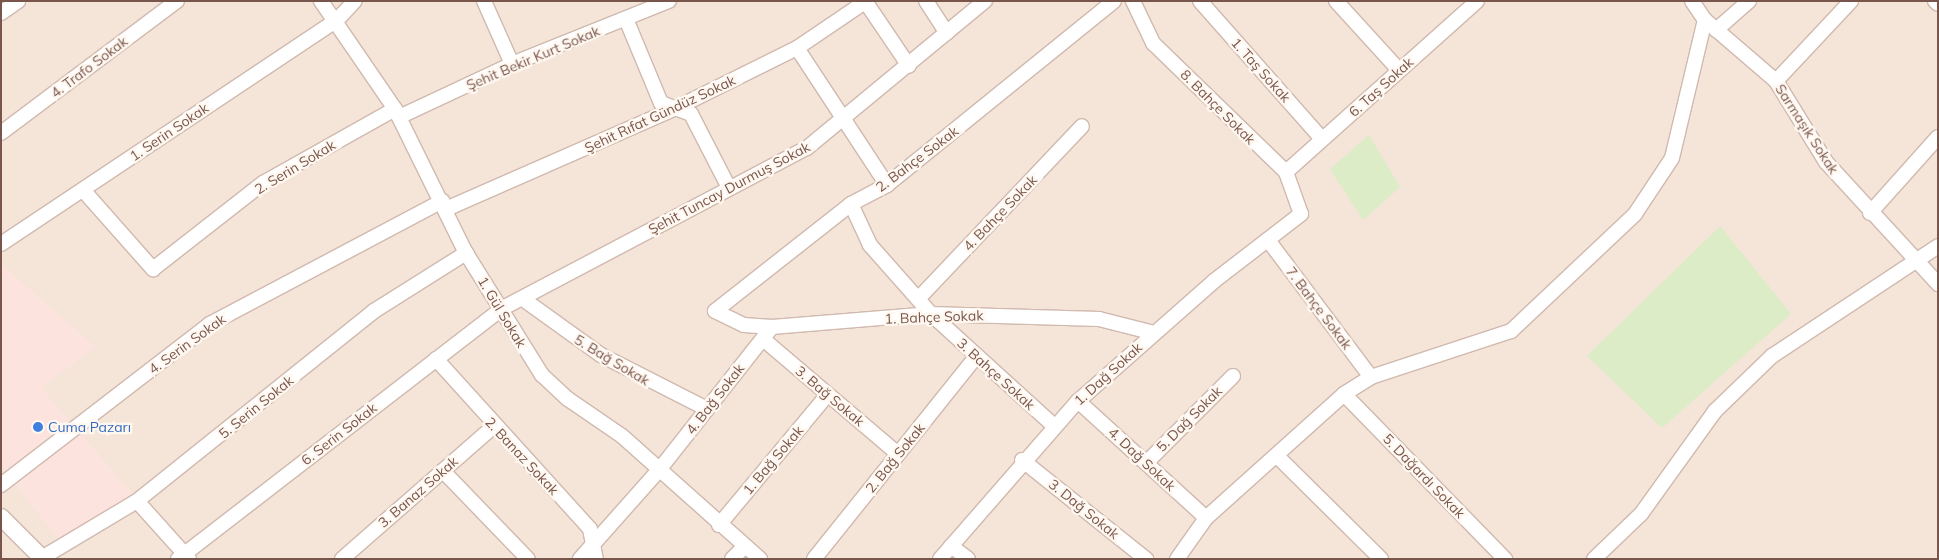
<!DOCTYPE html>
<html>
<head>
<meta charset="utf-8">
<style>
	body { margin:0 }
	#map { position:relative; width:1939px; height:560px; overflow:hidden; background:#fdf3ea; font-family:Mulish,sans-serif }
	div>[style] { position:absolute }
	.residential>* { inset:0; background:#f5e4d8; transform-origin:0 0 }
	.commercial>* { inset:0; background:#fde3de }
	.green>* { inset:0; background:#dbecc7 }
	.roads { filter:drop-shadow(1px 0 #d0b9ae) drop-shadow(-1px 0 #d0b9ae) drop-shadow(0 1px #d0b9ae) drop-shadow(0 -1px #d0b9ae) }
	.minor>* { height:14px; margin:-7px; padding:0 7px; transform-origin:7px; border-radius:7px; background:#fff }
	.tertiary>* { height:16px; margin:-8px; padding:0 8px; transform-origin:8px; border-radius:8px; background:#fff }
	.dots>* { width:14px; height:14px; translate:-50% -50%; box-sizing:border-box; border:2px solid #fff8f1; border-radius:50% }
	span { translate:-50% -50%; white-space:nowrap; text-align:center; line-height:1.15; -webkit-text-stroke:4.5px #fff8f1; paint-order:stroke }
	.street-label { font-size:14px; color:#79564c }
	.shop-label { font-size:14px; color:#366cbe }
	.left { translate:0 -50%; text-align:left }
	.frame { position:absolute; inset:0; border:2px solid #79564c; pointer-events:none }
</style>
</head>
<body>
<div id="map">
	<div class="residential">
		<i style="left:1px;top:1px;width:1937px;height:558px"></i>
	</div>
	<div class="commercial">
		<i style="clip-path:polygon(2px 265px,96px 347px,41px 388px,132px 493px,63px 545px,1px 466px)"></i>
	</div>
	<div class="green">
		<i style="clip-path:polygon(1369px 135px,1400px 187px,1363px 220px,1330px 169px)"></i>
		<i style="clip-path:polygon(1720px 226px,1791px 314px,1662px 428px,1587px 356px)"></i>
	</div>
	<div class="roads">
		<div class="minor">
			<i style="left:321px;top:1px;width:131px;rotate:55.6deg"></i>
			<i style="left:395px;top:109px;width:161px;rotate:63.8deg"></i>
			<i style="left:466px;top:253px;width:144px;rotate:58.1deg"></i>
			<i style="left:542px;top:375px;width:35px;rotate:43deg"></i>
			<i style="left:568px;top:399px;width:65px;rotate:34.4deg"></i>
			<i style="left:622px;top:436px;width:185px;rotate:41.7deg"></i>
			<i style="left:484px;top:1px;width:69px;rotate:66deg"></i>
			<i style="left:865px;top:1px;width:78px;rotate:55.9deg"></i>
			<i style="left:926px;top:1px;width:38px;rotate:57deg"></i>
			<i style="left:1114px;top:1px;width:292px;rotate:141deg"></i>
			<i style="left:887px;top:185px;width:41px;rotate:152.2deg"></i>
			<i style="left:851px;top:204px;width:173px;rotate:141.8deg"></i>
			<i style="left:715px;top:311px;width:32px;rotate:26deg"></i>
			<i style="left:744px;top:325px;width:28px;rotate:4deg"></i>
			<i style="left:772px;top:327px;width:160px;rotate:-4.7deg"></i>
			<i style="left:931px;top:314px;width:168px;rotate:1.7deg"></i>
			<i style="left:1099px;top:319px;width:57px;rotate:14.3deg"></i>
			<i style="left:1200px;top:1px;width:184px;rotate:48.5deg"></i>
			<i style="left:1336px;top:1px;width:93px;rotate:47.6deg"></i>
			<i style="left:1692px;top:1px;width:23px;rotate:56deg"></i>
			<i style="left:1705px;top:20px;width:94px;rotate:40.7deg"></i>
			<i style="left:1776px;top:81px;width:95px;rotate:58.3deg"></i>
			<i style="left:1826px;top:162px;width:166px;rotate:47.4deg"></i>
			<i style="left:1935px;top:1px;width:4px;rotate:45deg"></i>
			<i style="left:1px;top:13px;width:21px;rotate:-35deg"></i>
			<i style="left:626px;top:19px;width:91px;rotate:67.4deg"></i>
			<i style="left:661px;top:103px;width:32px;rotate:20deg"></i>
			<i style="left:691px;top:114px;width:83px;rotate:62.8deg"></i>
			<i style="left:1716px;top:30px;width:44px;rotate:-41.3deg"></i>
			<i style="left:797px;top:48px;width:164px;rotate:56.7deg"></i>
			<i style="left:1776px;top:81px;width:110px;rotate:-46.8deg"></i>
			<i style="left:399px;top:117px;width:125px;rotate:-25.1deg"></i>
			<i style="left:512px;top:64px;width:169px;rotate:-21.9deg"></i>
			<i style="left:1px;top:133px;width:220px;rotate:-36.9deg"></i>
			<i style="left:1286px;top:172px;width:256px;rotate:-41.8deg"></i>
			<i style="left:83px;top:190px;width:106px;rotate:48.5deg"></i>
			<i style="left:153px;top:269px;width:140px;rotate:-38deg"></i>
			<i style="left:263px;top:183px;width:151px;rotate:-29.3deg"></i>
			<i style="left:851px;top:204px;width:45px;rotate:65.1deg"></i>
			<i style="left:870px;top:245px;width:92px;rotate:48.5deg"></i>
			<i style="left:931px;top:314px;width:165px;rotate:42.3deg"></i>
			<i style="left:446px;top:209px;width:251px;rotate:-23.7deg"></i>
			<i style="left:676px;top:108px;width:135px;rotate:-26.4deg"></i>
			<i style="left:797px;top:48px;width:82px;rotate:-34.1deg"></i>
			<i style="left:1870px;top:213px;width:102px;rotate:-48.2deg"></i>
			<i style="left:1268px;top:240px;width:171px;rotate:53.1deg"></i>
			<i style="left:1px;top:244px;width:404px;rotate:-33.7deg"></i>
			<i style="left:337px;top:20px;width:26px;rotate:-47deg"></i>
			<i style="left:523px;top:299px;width:96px;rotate:35.7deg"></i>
			<i style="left:601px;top:355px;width:119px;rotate:27deg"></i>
			<i style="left:918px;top:299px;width:238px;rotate:-46.5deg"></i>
			<i style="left:763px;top:339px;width:177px;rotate:40.4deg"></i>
			<i style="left:436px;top:359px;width:229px;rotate:47.8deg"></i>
			<i style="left:590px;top:529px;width:31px;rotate:79deg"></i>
			<i style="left:1344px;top:394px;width:231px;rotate:45.7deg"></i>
			<i style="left:1078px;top:401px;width:173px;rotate:42.4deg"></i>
			<i style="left:1278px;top:457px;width:145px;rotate:44.7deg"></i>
			<i style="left:1022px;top:460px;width:159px;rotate:38.6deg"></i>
			<i style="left:1146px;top:463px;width:123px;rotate:-45deg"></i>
			<i style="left:443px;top:471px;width:122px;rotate:46deg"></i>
			<i style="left:1px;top:485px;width:264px;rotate:-37.6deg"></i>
			<i style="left:210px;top:324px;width:263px;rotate:-27.9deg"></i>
			<i style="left:137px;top:501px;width:78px;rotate:48.1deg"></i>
			<i style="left:719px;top:525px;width:170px;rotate:-50.2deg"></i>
			<i style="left:951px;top:546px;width:21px;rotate:37deg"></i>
			<i style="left:40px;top:559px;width:113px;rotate:-30.9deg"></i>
			<i style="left:137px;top:501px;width:304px;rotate:-38.7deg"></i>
			<i style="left:374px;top:311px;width:109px;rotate:-32.2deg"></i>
			<i style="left:178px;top:559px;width:408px;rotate:-37.7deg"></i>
			<i style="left:501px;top:309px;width:346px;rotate:-27.8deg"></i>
			<i style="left:807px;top:148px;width:231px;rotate:-39.6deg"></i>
			<i style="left:342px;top:559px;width:202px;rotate:-41.2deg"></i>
			<i style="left:580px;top:559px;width:119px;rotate:-48.4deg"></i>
			<i style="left:659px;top:470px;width:182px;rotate:-51.7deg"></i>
			<i style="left:732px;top:559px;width:16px;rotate:-45deg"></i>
			<i style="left:814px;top:559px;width:259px;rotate:-51.3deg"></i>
			<i style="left:940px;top:559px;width:210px;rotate:-48.9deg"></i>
			<i style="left:1078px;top:401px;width:181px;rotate:-41.4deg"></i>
			<i style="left:1214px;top:281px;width:110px;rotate:-37.6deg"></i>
			<i style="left:1301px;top:214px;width:45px;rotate:-109.7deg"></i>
			<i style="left:1286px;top:172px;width:185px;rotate:-135.9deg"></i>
			<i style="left:1153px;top:43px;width:47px;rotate:-115.5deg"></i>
			<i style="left:1177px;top:559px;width:50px;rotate:-54.7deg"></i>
			<i style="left:1206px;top:518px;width:186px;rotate:-41.9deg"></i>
			<i style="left:1344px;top:394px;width:32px;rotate:-32deg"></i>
			<i style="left:1371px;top:377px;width:147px;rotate:-18.2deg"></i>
			<i style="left:1511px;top:331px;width:170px;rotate:-43.3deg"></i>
			<i style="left:1635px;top:214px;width:67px;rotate:-56.5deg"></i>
			<i style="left:1672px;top:158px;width:142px;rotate:-76.6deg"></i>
			<i style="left:1594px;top:559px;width:65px;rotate:-43.8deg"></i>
			<i style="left:1641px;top:514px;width:127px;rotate:-54.3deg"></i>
			<i style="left:1715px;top:411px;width:79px;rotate:-44deg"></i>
			<i style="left:1772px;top:356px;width:199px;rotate:-33.5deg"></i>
		</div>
		<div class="tertiary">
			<i style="left:1px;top:517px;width:59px;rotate:45deg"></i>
		</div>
	</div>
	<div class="dots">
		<i style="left:38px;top:427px;background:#3f7fe0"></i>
	</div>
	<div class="street-label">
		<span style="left:533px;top:58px;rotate:-23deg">Şehit Bekir Kurt Sokak</span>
		<span style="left:89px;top:67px;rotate:-37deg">4. Trafo Sokak</span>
		<span style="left:1261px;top:70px;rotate:48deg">1. Taş Sokak</span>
		<span style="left:1381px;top:87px;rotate:-42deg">6. Taş Sokak</span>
		<span style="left:1218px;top:107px;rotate:45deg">8. Bahçe Sokak</span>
		<span style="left:660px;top:114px;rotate:-25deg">Şehit Rıfat Gündüz Sokak</span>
		<span style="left:1807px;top:129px;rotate:57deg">Sarmaşık Sokak</span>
		<span style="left:169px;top:132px;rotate:-34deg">1. Serin Sokak</span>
		<span style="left:917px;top:159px;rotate:-37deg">2. Bahçe Sokak</span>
		<span style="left:295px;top:167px;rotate:-31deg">2. Serin Sokak</span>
		<span style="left:729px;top:188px;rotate:-28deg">Şehit Tuncay Durmuş Sokak</span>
		<span style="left:1000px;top:213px;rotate:-46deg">4. Bahçe Sokak</span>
		<span style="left:1319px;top:308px;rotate:53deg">7. Bahçe Sokak</span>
		<span style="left:502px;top:312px;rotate:59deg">1. Gül Sokak</span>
		<span style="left:934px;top:317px;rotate:-2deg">1. Bahçe Sokak</span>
		<span style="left:187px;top:344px;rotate:-36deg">4. Serin Sokak</span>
		<span style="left:612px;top:360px;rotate:31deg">5. Bağ Sokak</span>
		<span style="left:996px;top:374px;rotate:42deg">3. Bahçe Sokak</span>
		<span style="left:1108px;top:374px;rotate:-42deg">1. Dağ Sokak</span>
		<span style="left:830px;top:396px;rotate:40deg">3. Bağ Sokak</span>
		<span style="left:715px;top:399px;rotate:-52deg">4. Bağ Sokak</span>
		<span style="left:256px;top:407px;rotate:-39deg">5. Serin Sokak</span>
		<span style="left:1189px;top:419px;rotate:-45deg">5. Dağ Sokak</span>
		<span style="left:339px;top:434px;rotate:-38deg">6. Serin Sokak</span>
		<span style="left:522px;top:456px;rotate:47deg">2. Banaz Sokak</span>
		<span style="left:895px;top:458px;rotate:-51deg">2. Bağ Sokak</span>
		<span style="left:1142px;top:459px;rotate:43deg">4. Dağ Sokak</span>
		<span style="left:773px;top:460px;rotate:-50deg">1. Bağ Sokak</span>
		<span style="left:1424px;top:476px;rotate:46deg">5. Dağardı Sokak</span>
		<span style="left:418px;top:492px;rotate:-41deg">3. Banaz Sokak</span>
		<span style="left:1084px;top:509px;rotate:39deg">3. Dağ Sokak</span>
	</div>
	<div class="shop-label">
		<span class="left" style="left:48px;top:427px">Cuma Pazarı</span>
	</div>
	<div class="frame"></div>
</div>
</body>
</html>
